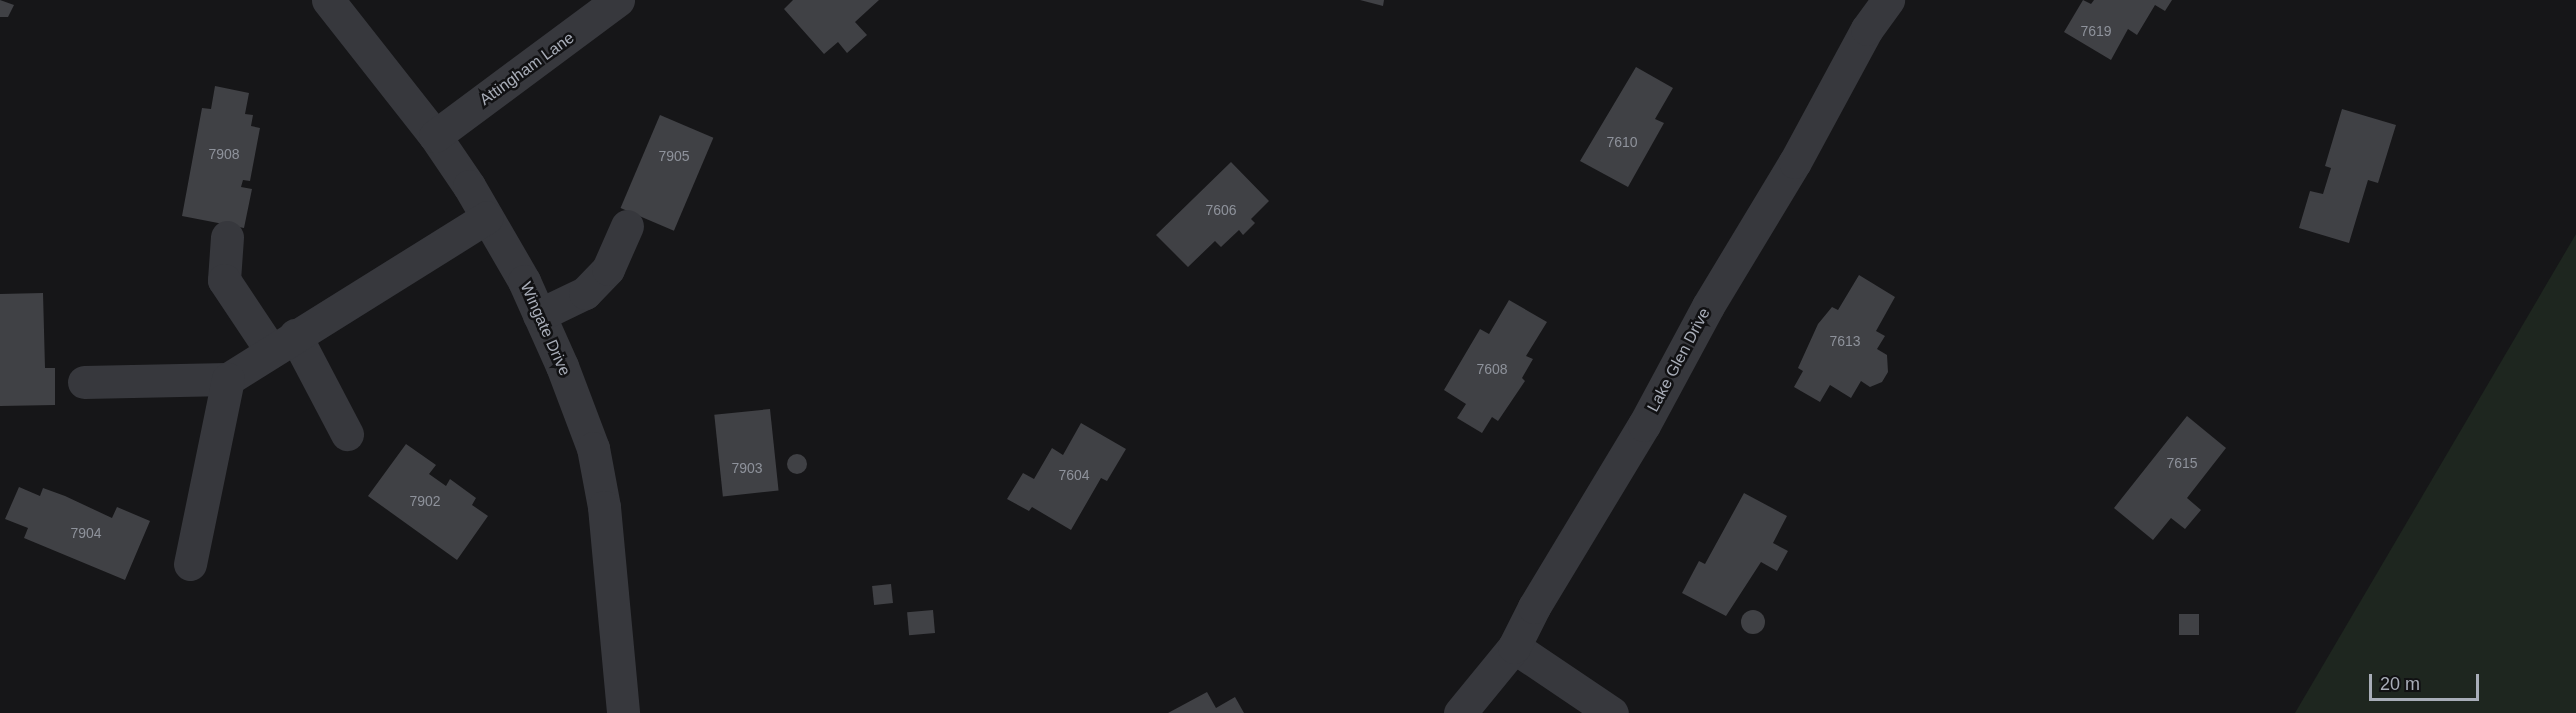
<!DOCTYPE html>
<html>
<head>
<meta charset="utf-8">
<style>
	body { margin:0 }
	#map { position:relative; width:2576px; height:713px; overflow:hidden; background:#161618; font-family:Arial,sans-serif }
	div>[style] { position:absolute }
	.green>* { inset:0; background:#1e261f }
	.building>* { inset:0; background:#404145; transform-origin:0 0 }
	.round { border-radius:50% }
	.minor>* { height:33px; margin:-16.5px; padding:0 16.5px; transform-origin:16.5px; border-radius:16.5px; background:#37383d }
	span { translate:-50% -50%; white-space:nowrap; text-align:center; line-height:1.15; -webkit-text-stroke:5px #111113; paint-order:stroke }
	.number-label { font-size:14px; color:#8e929b }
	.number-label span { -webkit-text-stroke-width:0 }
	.street-label { font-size:16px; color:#a8adb8 }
	.scale { position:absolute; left:2369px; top:674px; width:110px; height:27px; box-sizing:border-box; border:3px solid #a8adb8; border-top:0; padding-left:8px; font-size:18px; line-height:21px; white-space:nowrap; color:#a8adb8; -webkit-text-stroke:4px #111113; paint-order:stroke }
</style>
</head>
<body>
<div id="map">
	<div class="green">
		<i style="clip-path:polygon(2576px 234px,2576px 713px,2295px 713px)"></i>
	</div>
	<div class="building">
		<i style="clip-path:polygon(0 0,14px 5px,8px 17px,0 17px)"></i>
		<i style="clip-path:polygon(793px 0,879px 0,855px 22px,867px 35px,847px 53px,838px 42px,824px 54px,784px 9px)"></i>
		<i style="clip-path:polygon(1360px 0,1384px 0,1383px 6px)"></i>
		<i style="clip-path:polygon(2083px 0,2091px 4px,2094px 0,2172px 0,2165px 11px,2155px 5px,2137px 35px,2128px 29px,2111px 60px,2064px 32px)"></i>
		<i style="clip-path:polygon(1636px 67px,1673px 88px,1655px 119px,1664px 123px,1628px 187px,1580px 161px)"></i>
		<i style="clip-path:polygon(215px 86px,249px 93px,245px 114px,253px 115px,251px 126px,260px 128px,250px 181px,243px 180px,241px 187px,252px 189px,244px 228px,182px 216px,202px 108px,211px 109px)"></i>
		<i style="clip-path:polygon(2342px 109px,2396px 125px,2378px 183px,2368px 180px,2349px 243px,2299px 228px,2310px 191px,2323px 194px,2331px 168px,2325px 166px)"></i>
		<i style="left:660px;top:115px;width:58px;height:101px;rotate:23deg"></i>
		<i style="clip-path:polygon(1231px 162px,1269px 201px,1251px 219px,1255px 223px,1243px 235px,1239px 230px,1221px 247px,1215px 241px,1188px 267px,1156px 235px)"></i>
		<i style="clip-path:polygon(1859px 275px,1895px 297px,1876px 331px,1885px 336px,1877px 349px,1887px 355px,1888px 372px,1882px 382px,1870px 387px,1861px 381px,1851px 398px,1830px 385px,1820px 402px,1794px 387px,1803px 371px,1798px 368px,1818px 324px,1832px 307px,1838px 310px)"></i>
		<i style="clip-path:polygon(43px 293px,45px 368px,55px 368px,55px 405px,0 406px,0 294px)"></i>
		<i style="clip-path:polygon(1509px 300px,1547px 322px,1526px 356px,1533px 359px,1522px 378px,1525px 381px,1498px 421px,1492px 417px,1482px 433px,1457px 418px,1466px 404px,1444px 390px,1480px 329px,1489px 334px)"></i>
		<i style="left:770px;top:409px;width:82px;height:56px;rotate:84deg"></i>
		<i style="clip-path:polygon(2187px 416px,2226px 448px,2187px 498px,2201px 510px,2185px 529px,2171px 518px,2153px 540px,2114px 508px)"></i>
		<i style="clip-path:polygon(1081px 423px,1126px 449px,1107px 481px,1101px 478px,1071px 530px,1032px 507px,1029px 511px,1007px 499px,1023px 473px,1034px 479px,1052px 448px,1063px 455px)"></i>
		<i style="clip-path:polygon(406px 444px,436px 465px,429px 474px,446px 486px,450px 479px,476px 498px,472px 505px,488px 516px,457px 560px,368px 496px)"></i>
		<i class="round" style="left:787px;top:454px;width:20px;height:20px"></i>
		<i style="clip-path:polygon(19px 487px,40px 496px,43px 488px,65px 496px,112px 518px,117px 507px,150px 521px,125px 580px,24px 538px,28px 528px,5px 519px)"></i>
		<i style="clip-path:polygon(1744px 493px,1787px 516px,1773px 543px,1788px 551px,1777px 571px,1761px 562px,1726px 616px,1682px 593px,1699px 561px,1705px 564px)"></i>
		<i style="left:891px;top:584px;width:19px;height:19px;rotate:84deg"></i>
		<i class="round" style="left:1741px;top:610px;width:24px;height:24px"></i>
		<i style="left:933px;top:610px;width:23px;height:26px;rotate:85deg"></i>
		<i style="left:2179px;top:614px;width:20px;height:21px"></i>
		<i style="clip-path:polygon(1207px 692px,1216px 708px,1235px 697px,1244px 713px,1168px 713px)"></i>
	</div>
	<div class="minor">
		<i style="left:328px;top:0;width:173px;rotate:51.8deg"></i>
		<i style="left:435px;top:136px;width:60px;rotate:55.8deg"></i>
		<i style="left:469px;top:186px;width:110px;rotate:59.9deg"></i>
		<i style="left:524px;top:281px;width:93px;rotate:65.9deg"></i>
		<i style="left:562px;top:366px;width:88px;rotate:69.3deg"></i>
		<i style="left:593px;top:448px;width:60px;rotate:79.4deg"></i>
		<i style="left:604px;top:507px;width:207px;rotate:84.7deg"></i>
		<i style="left:435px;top:136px;width:228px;rotate:-36.6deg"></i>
		<i style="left:227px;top:237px;width:43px;rotate:94deg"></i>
		<i style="left:224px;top:280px;width:83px;rotate:56.3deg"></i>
		<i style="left:539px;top:315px;width:51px;rotate:-25.6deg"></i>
		<i style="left:585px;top:293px;width:33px;rotate:-46deg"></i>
		<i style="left:608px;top:269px;width:47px;rotate:-66.2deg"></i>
		<i style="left:295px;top:335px;width:112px;rotate:62.3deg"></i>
		<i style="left:84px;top:382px;width:144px;rotate:-1.2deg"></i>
		<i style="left:228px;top:379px;width:305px;rotate:-32deg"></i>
		<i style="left:190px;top:564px;width:189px;rotate:-78.4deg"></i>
		<i style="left:1514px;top:647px;width:118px;rotate:34deg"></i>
		<i style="left:1460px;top:713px;width:85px;rotate:-50.7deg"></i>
		<i style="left:1514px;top:647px;width:45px;rotate:-63.4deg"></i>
		<i style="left:1534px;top:607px;width:213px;rotate:-58.9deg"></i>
		<i style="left:1644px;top:425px;width:135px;rotate:-61.7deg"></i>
		<i style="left:1708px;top:306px;width:168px;rotate:-58.9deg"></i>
		<i style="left:1795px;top:162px;width:151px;rotate:-61.6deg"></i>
		<i style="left:1867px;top:29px;width:36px;rotate:-54deg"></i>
	</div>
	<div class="number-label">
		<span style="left:2096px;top:31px">7619</span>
		<span style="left:1622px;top:142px">7610</span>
		<span style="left:224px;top:154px">7908</span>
		<span style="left:674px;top:156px">7905</span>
		<span style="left:1221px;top:210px">7606</span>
		<span style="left:1845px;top:341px">7613</span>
		<span style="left:1492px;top:369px">7608</span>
		<span style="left:2182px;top:463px">7615</span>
		<span style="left:747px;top:468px">7903</span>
		<span style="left:1074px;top:475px">7604</span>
		<span style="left:425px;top:501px">7902</span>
		<span style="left:86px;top:533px">7904</span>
	</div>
	<div class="street-label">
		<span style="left:527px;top:69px;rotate:-36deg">Attingham Lane</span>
		<span style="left:545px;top:329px;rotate:66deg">Wingate Drive</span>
		<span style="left:1679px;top:360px;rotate:-62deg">Lake Glen Drive</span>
	</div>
	<div class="scale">20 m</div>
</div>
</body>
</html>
